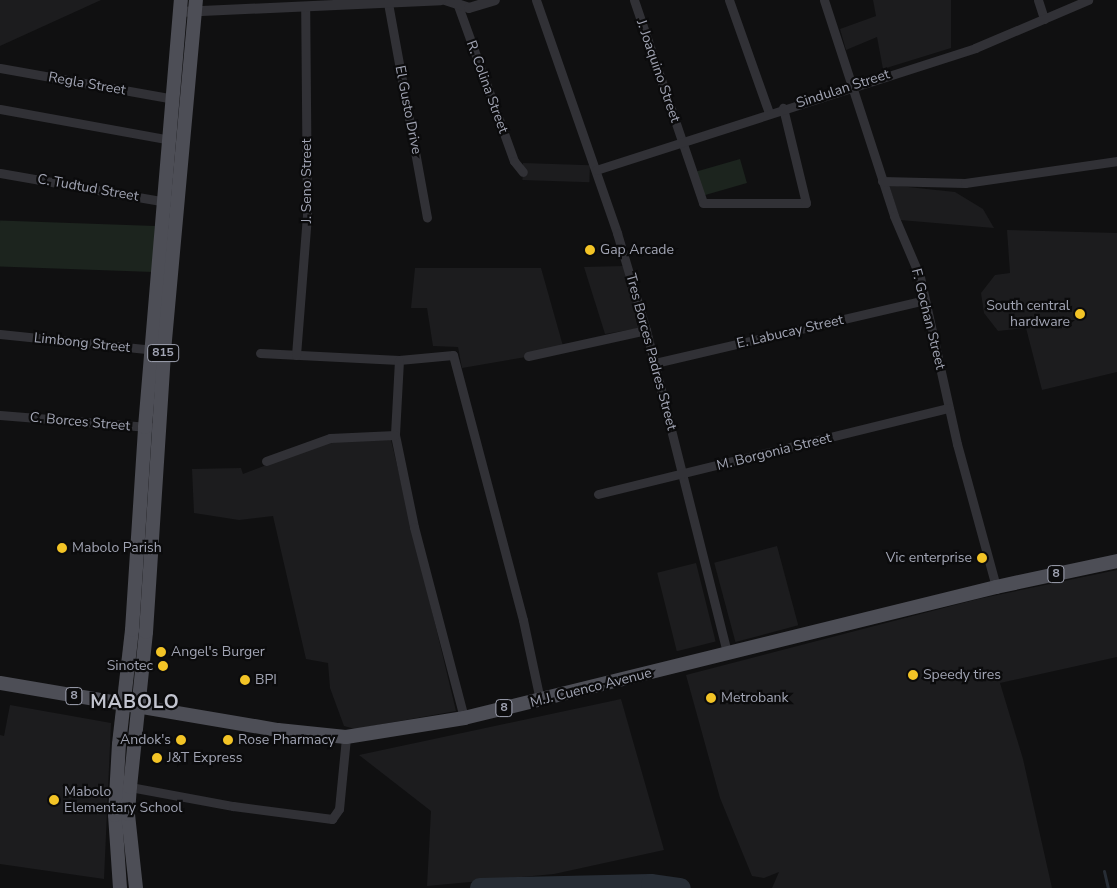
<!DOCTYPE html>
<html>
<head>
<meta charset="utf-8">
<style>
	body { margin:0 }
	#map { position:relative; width:1117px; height:888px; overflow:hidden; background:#101011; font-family:"Nunito Sans",sans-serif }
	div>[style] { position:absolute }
	.built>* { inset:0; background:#1c1c1e; transform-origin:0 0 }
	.green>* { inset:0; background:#1c241e; transform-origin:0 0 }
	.stream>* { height:3px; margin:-1.5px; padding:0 1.5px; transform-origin:1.5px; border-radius:1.5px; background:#272d35 }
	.river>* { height:20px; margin:-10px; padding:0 10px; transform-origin:10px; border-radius:10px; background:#272d35 }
	.minor>* { height:9px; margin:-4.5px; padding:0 4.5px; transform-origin:4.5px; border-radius:4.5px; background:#313136 }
	.tertiary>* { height:10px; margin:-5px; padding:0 5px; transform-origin:5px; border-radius:5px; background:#313136 }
	.primary>* { height:14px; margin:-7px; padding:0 7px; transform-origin:7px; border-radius:7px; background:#4d4e56 }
	.dots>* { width:14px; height:14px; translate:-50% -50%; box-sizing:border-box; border:2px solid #0b0b0c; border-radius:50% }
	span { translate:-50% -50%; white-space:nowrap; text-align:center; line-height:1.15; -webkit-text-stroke:4.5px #0b0b0c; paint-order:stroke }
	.shield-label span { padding:1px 4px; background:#0b0b0c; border:1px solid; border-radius:4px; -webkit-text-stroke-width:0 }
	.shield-label { font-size:12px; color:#a1a4b3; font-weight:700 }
	.street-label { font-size:14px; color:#a1a4b3 }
	.poi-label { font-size:14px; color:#a1a4b3 }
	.left { translate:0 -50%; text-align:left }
	.right { translate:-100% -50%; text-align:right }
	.district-label { font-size:19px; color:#c2c4cf; font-weight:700; letter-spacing:1px }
</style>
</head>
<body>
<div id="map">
	<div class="built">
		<i style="clip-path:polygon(0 0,101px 0,0 46px)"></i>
		<i style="clip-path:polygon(873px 0,951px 0,951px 48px,883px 69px,877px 37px,846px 50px,840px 29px,876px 16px)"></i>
		<i style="left:523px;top:163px;width:67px;height:17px;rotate:2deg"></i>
		<i style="clip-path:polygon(889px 185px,955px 192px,983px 209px,994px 228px,900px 220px)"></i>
		<i style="clip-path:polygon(1007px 230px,1117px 233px,1117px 372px,1042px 390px,1026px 328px,998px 331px,984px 313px,981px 293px,995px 275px,1010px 273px)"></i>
		<i style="clip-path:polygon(624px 266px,640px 328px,605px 334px,584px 267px)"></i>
		<i style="clip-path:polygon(415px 268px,541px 268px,563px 346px,526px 357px,462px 368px,458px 347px,433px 346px,427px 308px,411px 308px)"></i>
		<i style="clip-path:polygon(391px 440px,456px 711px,355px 729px,344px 726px,330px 688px,328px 663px,306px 659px,273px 516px,239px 520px,194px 513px,192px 469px,241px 468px,243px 474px,330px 441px)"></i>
		<i style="left:777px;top:546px;width:82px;height:65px;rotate:75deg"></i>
		<i style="left:696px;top:563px;width:81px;height:40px;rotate:76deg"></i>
		<i style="clip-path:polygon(1117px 570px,1117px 657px,1000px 683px,1023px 759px,1052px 888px,772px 888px,779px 872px,764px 878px,752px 876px,720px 798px,686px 675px,978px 599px)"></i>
		<i style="clip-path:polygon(621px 699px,664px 850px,554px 874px,427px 886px,431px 811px,359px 755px)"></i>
		<i style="clip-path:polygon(10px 705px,111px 723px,104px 879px,0 864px,0 735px,4px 736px)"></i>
	</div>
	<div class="green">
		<i style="left:740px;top:159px;width:25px;height:46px;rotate:74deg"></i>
		<i style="left:155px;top:226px;width:46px;height:155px;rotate:92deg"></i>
	</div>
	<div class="stream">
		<i style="left:1104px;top:871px;width:17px;rotate:77deg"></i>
	</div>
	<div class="river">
		<i style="left:480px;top:888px;width:171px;rotate:-1.3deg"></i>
		<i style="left:651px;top:884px;width:30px;rotate:8deg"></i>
	</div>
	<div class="minor">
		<i style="left:456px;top:0;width:171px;rotate:70.2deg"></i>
		<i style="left:514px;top:161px;width:14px;rotate:51deg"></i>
		<i style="left:536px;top:0;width:247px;rotate:70.8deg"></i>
		<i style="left:617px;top:233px;width:101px;rotate:73.4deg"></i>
		<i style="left:646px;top:330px;width:333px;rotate:75.9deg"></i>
		<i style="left:634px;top:0;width:214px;rotate:71.2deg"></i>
		<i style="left:703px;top:203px;width:103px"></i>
		<i style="left:806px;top:203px;width:98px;rotate:-103.6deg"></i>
		<i style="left:729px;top:0;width:120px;rotate:70.5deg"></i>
		<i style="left:824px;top:0;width:227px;rotate:72deg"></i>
		<i style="left:894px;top:216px;width:66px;rotate:66.9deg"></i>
		<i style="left:920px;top:277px;width:171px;rotate:77.5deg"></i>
		<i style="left:957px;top:444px;width:148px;rotate:74.7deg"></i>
		<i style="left:1038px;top:0;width:20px;rotate:72deg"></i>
		<i style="left:388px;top:3px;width:218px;rotate:79.7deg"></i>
		<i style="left:0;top:68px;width:177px;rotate:10.1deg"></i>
		<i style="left:0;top:109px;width:173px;rotate:10.3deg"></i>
		<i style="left:596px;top:170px;width:398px;rotate:-17.8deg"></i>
		<i style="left:975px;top:48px;width:123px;rotate:-23deg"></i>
		<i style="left:0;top:173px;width:169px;rotate:9.9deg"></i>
		<i style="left:882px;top:181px;width:83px;rotate:1.4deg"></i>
		<i style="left:965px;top:183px;width:154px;rotate:-8.2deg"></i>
		<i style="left:0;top:334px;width:157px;rotate:5.9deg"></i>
		<i style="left:260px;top:353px;width:139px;rotate:2.9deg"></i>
		<i style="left:399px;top:360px;width:54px;rotate:-5.3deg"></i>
		<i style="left:453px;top:355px;width:274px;rotate:75.2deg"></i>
		<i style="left:523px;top:620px;width:82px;rotate:78deg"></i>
		<i style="left:296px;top:355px;width:139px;rotate:-85.5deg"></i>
		<i style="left:307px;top:216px;width:210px;rotate:-90.5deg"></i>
		<i style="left:528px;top:356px;width:121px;rotate:-12.4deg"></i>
		<i style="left:399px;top:360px;width:75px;rotate:93.1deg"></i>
		<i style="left:395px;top:435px;width:94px;rotate:78.3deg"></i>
		<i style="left:414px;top:527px;width:197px;rotate:75.3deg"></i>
		<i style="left:655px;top:363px;width:277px;rotate:-13.1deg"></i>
		<i style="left:0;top:415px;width:161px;rotate:4.6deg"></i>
		<i style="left:266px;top:461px;width:68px;rotate:-19.8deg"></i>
		<i style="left:330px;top:438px;width:65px;rotate:-2.6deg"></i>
		<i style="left:598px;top:494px;width:361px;rotate:-13.8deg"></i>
		<i style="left:130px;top:787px;width:105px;rotate:10.5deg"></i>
		<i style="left:233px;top:806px;width:100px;rotate:7.5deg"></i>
		<i style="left:332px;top:819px;width:12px;rotate:-55deg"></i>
		<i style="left:339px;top:809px;width:72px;rotate:-84.4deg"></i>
	</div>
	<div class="tertiary">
		<i style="left:445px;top:0;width:25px;rotate:18deg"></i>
		<i style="left:469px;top:8px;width:27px;rotate:-17deg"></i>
		<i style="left:180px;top:12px;width:261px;rotate:-2.6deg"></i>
	</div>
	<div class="primary">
		<i style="left:0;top:683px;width:282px;rotate:9.6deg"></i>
		<i style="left:278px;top:730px;width:68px;rotate:5.9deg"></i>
		<i style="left:346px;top:737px;width:120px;rotate:-9.1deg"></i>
		<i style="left:464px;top:718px;width:548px;rotate:-13.83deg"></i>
		<i style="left:996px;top:587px;width:124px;rotate:-12.1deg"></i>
		<i style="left:120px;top:888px;width:73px;rotate:-93.9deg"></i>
		<i style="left:115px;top:815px;width:71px;rotate:-86.8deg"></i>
		<i style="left:119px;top:744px;width:115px;rotate:-83.5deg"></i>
		<i style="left:132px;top:630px;width:203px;rotate:-86.3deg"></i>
		<i style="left:145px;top:427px;width:429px;rotate:-85.2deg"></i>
		<i style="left:136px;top:888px;width:74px;rotate:-96.2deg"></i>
		<i style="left:128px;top:814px;width:27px;rotate:-86deg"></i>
		<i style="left:130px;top:787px;width:156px;rotate:-84.1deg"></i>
		<i style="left:146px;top:632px;width:282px;rotate:-86.3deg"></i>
		<i style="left:164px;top:351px;width:352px;rotate:-84.8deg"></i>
	</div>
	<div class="dots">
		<i style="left:590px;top:250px;background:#f3c426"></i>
		<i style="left:1080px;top:314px;background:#f3c426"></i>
		<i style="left:62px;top:548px;background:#f3c426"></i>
		<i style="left:982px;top:558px;background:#f3c426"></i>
		<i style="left:161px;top:652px;background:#f3c426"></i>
		<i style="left:163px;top:666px;background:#f3c426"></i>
		<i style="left:913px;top:675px;background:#f3c426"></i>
		<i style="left:245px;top:680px;background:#f3c426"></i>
		<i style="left:711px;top:698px;background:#f3c426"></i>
		<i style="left:181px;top:740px;background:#f3c426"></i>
		<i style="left:228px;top:740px;background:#f3c426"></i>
		<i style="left:157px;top:758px;background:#f3c426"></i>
		<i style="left:54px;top:800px;background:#f3c426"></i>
	</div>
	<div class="shield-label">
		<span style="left:163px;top:353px">815</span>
		<span style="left:1056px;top:574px">8</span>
		<span style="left:74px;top:696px">8</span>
		<span style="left:504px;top:708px">8</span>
	</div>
	<div class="street-label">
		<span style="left:658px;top:71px;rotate:71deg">J. Joaquino Street</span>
		<span style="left:87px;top:84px;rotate:10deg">Regla Street</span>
		<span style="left:487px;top:87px;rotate:70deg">R. Colina Street</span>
		<span style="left:843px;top:89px;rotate:-18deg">Sindulan Street</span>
		<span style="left:408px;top:110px;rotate:79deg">El Gusto Drive</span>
		<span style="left:307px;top:181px;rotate:-90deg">J. Seno Street</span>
		<span style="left:88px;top:188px;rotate:10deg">C. Tudtud Street</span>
		<span style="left:928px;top:319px;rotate:76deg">F. Gochan Street</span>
		<span style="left:790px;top:332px;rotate:-13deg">E. Labucay Street</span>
		<span style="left:82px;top:343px;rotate:6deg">Limbong Street</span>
		<span style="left:651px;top:352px;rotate:75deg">Tres Borces Padres Street</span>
		<span style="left:80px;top:422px;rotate:5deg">C. Borces Street</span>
		<span style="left:774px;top:452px;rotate:-14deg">M. Borgonia Street</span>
		<span style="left:591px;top:688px;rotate:-14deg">M.J. Cuenco Avenue</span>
	</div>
	<div class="poi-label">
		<span class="left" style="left:600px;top:250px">Gap Arcade</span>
		<span class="right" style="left:1070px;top:314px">South central<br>hardware</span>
		<span class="left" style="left:72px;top:548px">Mabolo Parish</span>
		<span class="right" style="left:972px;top:558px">Vic enterprise</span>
		<span class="left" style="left:171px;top:652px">Angel's Burger</span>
		<span class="right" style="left:153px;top:666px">Sinotec</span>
		<span class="left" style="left:923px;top:675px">Speedy tires</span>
		<span class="left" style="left:255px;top:680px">BPI</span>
		<span class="left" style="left:721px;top:698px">Metrobank</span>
		<span class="right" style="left:171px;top:740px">Andok's</span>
		<span class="left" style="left:238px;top:740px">Rose Pharmacy</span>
		<span class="left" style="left:167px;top:758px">J&amp;T Express</span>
		<span class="left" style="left:64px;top:800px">Mabolo<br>Elementary School</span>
	</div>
	<div class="district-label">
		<span style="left:135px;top:703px">MABOLO</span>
	</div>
</div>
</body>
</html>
